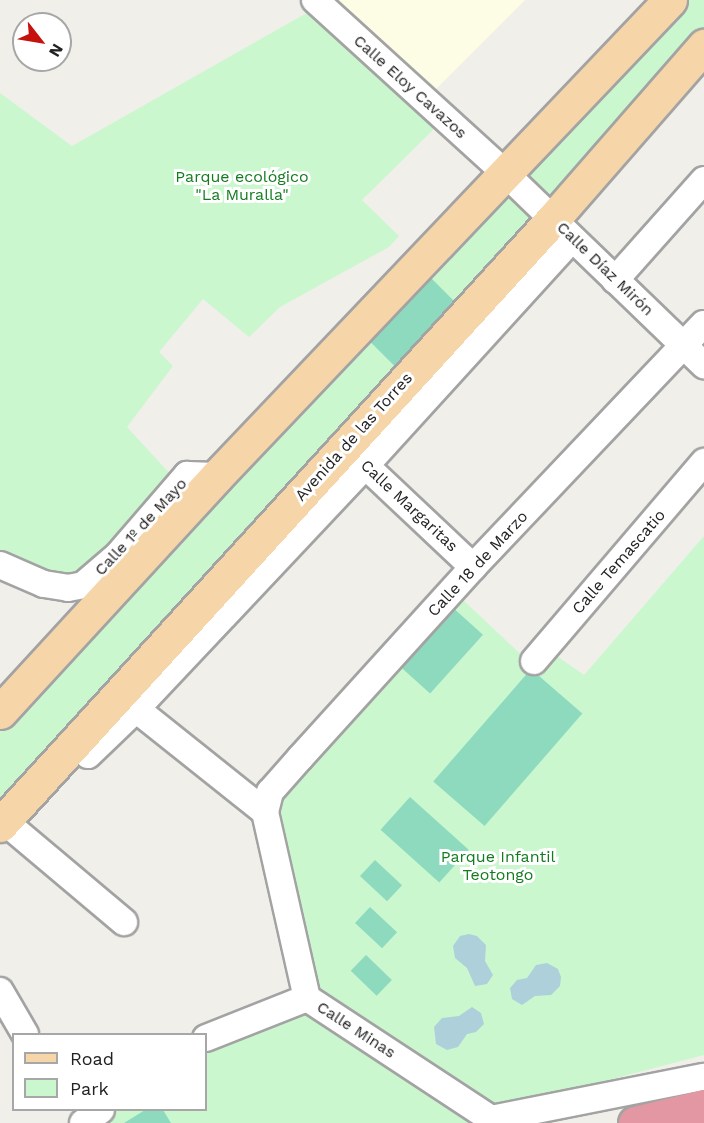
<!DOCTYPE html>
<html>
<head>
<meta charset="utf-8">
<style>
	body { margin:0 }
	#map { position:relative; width:704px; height:1123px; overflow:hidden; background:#f1efe9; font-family:"Work Sans",sans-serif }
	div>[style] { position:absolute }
	.education>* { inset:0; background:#fdfde6 }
	.park>* { inset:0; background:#cbf7cf }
	.pitch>* { inset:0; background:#8ddabe; transform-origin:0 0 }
	.water>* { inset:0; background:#add0db }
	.roads { filter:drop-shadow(2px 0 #a3a3a3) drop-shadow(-2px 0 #a3a3a3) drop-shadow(0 2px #a3a3a3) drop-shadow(0 -2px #a3a3a3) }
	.minor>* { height:26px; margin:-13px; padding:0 13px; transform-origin:13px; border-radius:13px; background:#fff }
	.major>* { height:33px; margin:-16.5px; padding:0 16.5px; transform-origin:16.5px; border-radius:16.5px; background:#f6d6a9 }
	.highway>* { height:33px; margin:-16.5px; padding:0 16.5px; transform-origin:16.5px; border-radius:16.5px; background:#e297a3 }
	span { translate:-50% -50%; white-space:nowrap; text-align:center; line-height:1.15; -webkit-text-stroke:6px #fff; paint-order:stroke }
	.street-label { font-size:16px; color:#222 }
	.park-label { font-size:16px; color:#147b1f }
	.legend { position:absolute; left:12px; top:1033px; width:195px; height:78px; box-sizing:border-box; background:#fff; border:2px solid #a7a7a7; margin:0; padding:8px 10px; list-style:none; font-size:18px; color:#222 }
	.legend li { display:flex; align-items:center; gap:12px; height:30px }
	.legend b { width:30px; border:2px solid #a7a7a7 }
	.north { position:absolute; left:12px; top:12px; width:60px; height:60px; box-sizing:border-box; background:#fff; border:2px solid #a7a7a7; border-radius:50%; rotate:121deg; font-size:16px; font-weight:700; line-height:24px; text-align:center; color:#222 }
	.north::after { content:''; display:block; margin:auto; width:21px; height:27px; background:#c5120e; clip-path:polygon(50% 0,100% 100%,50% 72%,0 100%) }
</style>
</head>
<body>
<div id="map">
	<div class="education">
		<i style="clip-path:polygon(337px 0,525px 0,432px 93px)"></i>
	</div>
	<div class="park">
		<i style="clip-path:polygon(673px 0,704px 0,704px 39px,559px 196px,550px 196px,525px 173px)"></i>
		<i style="clip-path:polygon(312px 10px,437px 126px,362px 200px,399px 236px,389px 247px,280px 307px,249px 337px,203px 299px,159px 352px,173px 366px,127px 427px,172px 476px,90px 565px,68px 576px,52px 575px,0 554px,0 93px,72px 146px)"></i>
		<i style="clip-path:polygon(505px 185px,535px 213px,536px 223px,0 807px,0 724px)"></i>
		<i style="clip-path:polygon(704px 536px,704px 1055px,497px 1109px,315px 992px,276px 804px,462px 599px,530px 663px,544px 647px,584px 675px)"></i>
		<i style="clip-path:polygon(309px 1010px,488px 1123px,98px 1123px,113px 1110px,206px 1110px,206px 1050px)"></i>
	</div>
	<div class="pitch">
		<i style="left:428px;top:275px;width:41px;height:88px;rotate:45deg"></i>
		<i style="left:451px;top:606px;width:43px;height:79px;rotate:42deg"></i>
		<i style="left:531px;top:669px;width:68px;height:149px;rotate:41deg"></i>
		<i style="left:410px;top:797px;width:79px;height:44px;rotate:42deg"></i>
		<i style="left:375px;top:860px;width:37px;height:22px;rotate:43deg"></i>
		<i style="left:370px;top:907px;width:37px;height:22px;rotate:43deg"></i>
		<i style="left:366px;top:955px;width:36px;height:22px;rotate:44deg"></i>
		<i style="clip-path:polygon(145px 1110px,163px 1110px,171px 1123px,124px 1123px)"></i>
	</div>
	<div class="water">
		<i style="clip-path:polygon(469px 934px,477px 936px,486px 945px,485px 961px,493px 975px,487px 984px,475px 986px,467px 968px,455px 958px,453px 946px,460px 936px)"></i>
		<i style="clip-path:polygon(547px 963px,558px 969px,561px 977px,560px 986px,551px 995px,535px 996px,522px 1005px,512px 999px,510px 988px,517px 980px,527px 978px,536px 965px)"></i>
		<i style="clip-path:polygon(472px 1007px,481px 1013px,484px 1024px,476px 1032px,467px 1034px,458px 1047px,447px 1050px,436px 1044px,434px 1027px,442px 1018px,459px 1016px)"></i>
	</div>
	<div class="roads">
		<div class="minor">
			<i style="left:315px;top:0;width:257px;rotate:42.3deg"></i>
			<i style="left:505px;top:173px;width:277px;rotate:44deg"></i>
			<i style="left:615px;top:280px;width:134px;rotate:-48.3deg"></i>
			<i style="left:353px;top:454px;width:165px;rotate:43.3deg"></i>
			<i style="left:0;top:565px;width:48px;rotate:23.4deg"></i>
			<i style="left:44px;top:584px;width:24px;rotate:9deg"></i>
			<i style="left:68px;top:588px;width:15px;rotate:-11deg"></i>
			<i style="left:83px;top:585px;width:46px;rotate:-40.6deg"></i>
			<i style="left:118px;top:555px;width:106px;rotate:-49.2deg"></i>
			<i style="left:187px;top:475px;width:30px;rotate:2deg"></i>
			<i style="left:534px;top:661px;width:262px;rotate:-49.5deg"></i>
			<i style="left:136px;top:709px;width:165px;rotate:38.6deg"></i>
			<i style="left:265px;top:812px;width:191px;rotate:77.3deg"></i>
			<i style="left:307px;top:998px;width:220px;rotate:33.3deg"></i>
			<i style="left:491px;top:1119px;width:217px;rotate:-11.2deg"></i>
			<i style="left:88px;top:755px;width:66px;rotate:-43.8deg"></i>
			<i style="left:136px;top:709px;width:335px;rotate:-46.7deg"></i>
			<i style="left:366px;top:465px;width:306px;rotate:-47.7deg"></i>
			<i style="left:265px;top:812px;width:21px;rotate:-76deg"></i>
			<i style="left:270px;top:792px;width:45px;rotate:-48.6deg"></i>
			<i style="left:300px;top:758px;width:258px;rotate:-47.8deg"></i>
			<i style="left:473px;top:567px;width:335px;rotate:-46.5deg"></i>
			<i style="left:4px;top:821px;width:157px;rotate:40.1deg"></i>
			<i style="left:0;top:991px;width:50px;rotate:59.8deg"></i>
			<i style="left:206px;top:1038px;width:109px;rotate:-21.6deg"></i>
			<i style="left:83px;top:1123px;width:22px;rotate:-36deg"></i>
		</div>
		<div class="major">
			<i style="left:0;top:712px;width:321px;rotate:-47.4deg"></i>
			<i style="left:217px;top:476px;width:657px;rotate:-46.42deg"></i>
			<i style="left:0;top:825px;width:820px;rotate:-47.62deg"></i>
			<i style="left:553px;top:219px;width:230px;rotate:-48.9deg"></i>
		</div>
		<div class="highway">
			<i style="left:635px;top:1123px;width:71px;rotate:-13.8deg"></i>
		</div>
	</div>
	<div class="street-label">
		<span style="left:410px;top:87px;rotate:42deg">Calle Eloy Cavazos</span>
		<span style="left:605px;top:269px;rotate:44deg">Calle Díaz Mirón</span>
		<span style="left:354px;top:437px;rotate:-48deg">Avenida de las Torres</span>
		<span style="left:409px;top:506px;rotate:43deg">Calle Margaritas</span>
		<span style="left:141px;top:527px;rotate:-47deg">Calle 1º de Mayo</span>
		<span style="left:619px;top:562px;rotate:-49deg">Calle Temascatio</span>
		<span style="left:478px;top:564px;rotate:-47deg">Calle 18 de Marzo</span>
		<span style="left:356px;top:1030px;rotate:33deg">Calle Minas</span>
	</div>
	<div class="park-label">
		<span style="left:242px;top:186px">Parque ecológico<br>"La Muralla"</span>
		<span style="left:498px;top:866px">Parque Infantil<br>Teotongo</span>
	</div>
	<ul class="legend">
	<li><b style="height:8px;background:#f6d6a9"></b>Road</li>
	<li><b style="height:16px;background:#cbf7cf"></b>Park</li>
	</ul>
	<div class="north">N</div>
</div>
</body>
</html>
